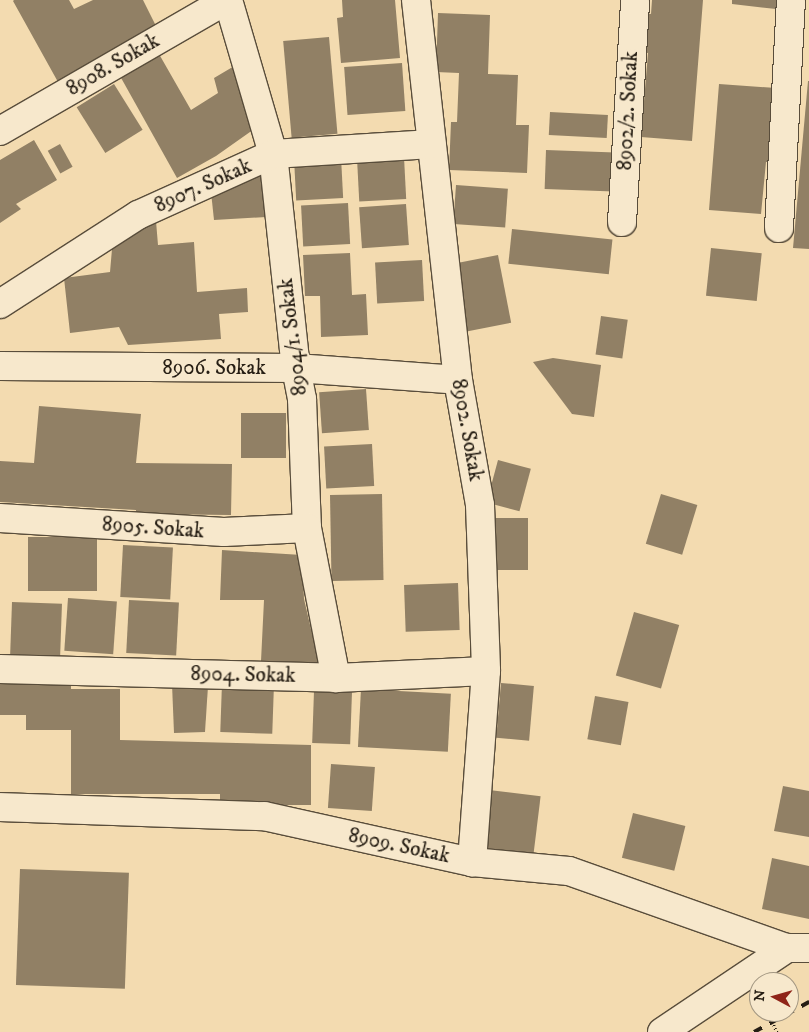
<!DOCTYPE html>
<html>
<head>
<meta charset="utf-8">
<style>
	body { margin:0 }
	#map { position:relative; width:809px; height:1032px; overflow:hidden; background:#f3dbb0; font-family:"IM FELL DW Pica",serif }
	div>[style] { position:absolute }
	.building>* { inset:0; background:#918065; transform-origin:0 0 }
	.roads { filter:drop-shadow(1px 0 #594d3b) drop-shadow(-1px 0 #594d3b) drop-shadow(0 1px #594d3b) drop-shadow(0 -1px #594d3b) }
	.minor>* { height:28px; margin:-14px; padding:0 14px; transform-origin:14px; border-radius:14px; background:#f7e8cc }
	.rail>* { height:4px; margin-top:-2px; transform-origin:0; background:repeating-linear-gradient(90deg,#261e14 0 9px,transparent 0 18px) }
	.path-bridge>* { height:3px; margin-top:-1.5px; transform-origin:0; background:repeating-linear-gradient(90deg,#261e14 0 1px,transparent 0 3.5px) }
	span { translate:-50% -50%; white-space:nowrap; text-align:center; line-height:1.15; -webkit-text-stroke:4px #f7e8cc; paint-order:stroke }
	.street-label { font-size:21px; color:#261e14 }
	.north { position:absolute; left:749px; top:972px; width:50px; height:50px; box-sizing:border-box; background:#f7e8cc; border:1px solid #a39782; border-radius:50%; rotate:276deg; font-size:14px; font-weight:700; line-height:20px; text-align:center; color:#261e14 }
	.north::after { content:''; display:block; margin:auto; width:18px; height:22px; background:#8f2418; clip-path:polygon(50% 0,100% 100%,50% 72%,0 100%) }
</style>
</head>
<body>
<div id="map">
	<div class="building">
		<i style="clip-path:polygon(14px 0,69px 0,74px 9px,93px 0,143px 0,159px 32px,63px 91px,13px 1px)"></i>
		<i style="clip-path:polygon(342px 0,395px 0,400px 58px,341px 63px,337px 18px,343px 17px)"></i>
		<i style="clip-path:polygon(652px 0,703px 0,692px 141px,641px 137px,648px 53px,642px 52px,645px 13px,651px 14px)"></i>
		<i style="clip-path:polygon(732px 0,777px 0,776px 9px,732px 4px)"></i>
		<i style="clip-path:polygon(438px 13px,490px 15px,488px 74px,518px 75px,516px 125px,529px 125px,527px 173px,449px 170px,451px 122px,457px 122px,459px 73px,436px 72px)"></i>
		<i style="left:329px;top:37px;width:97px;height:46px;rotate:85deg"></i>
		<i style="clip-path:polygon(159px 54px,191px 110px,218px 93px,214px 78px,236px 65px,257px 127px,216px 156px,177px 178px,120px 76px)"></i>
		<i style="left:402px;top:63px;width:48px;height:58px;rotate:86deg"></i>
		<i style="clip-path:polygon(808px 81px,809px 81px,809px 249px,793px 248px)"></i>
		<i style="left:114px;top:84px;width:54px;height:44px;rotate:58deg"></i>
		<i style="clip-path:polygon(719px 84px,776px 88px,770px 162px,766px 162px,761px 214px,709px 210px)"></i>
		<i style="left:550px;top:112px;width:58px;height:23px;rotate:3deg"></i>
		<i style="clip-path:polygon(34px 140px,57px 180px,16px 204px,21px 209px,0 223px,0 160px)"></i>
		<i style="left:60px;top:144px;width:26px;height:14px;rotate:61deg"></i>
		<i style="left:546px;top:150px;width:69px;height:39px;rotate:2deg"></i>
		<i style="left:341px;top:157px;width:41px;height:47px;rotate:87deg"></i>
		<i style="left:404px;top:157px;width:42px;height:47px;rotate:87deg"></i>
		<i style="clip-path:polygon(263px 174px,266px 217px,214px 220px,211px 192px)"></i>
		<i style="left:456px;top:185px;width:52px;height:39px;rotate:4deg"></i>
		<i style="left:348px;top:203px;width:41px;height:47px;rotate:87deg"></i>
		<i style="left:406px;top:204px;width:41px;height:47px;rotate:86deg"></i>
		<i style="clip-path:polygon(156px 221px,158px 245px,194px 242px,197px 292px,247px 288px,248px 312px,219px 314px,221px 339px,128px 345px,119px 327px,70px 333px,64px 278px,110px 272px,112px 249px)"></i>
		<i style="left:512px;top:229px;width:101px;height:35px;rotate:6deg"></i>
		<i style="left:711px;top:248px;width:51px;height:48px;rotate:6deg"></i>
		<i style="clip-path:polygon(350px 253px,352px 295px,366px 294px,368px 335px,321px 337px,320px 296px,305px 296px,303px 255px)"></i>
		<i style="left:498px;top:255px;width:69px;height:48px;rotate:79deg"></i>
		<i style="left:422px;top:260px;width:41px;height:47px;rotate:87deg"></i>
		<i style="left:601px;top:316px;width:27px;height:39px;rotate:8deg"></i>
		<i style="clip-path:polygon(553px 358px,601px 365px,594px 417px,572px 414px,533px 362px)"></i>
		<i style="left:366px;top:389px;width:41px;height:47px;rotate:86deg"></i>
		<i style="clip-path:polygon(39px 406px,141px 414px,136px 463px,232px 464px,231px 515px,136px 514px,136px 510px,0 502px,0 461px,34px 463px)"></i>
		<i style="left:241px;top:413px;width:45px;height:45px"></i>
		<i style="left:372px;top:444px;width:42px;height:48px;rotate:87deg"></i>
		<i style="left:498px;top:460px;width:34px;height:44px;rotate:15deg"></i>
		<i style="left:382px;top:494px;width:86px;height:52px;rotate:89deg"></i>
		<i style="left:661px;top:494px;width:38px;height:52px;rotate:17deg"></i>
		<i style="left:494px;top:518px;width:34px;height:52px"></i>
		<i style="left:28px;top:537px;width:69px;height:54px"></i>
		<i style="left:123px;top:545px;width:50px;height:52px;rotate:3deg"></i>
		<i style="clip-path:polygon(222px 550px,302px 555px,304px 599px,320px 668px,261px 661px,264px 600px,220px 600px)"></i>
		<i style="left:458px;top:583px;width:47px;height:54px;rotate:88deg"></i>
		<i style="left:68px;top:598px;width:49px;height:53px;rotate:4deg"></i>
		<i style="left:129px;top:600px;width:50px;height:53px;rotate:3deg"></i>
		<i style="left:12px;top:602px;width:50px;height:52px;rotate:2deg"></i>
		<i style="left:634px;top:612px;width:47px;height:66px;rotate:16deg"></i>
		<i style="clip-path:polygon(0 673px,71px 673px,71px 689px,120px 689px,120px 740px,311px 745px,311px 805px,220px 805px,220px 794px,71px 794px,71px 730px,26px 730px,26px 715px,0 715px)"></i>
		<i style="left:222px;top:683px;width:52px;height:49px;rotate:2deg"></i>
		<i style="left:501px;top:683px;width:33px;height:55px;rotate:5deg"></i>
		<i style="clip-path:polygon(172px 684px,208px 686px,205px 732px,174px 733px)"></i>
		<i style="left:361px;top:689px;width:90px;height:58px;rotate:3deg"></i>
		<i style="left:314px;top:691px;width:38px;height:52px;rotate:2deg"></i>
		<i style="left:595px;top:696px;width:34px;height:44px;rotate:10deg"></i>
		<i style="left:331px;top:764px;width:44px;height:44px;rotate:4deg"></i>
		<i style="clip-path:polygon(783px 786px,809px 791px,809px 837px,774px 831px)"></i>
		<i style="left:489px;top:790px;width:52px;height:58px;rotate:7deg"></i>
		<i style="left:633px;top:813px;width:54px;height:46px;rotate:14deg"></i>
		<i style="clip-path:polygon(772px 858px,809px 866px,809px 919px,762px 909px)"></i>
		<i style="left:20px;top:869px;width:109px;height:116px;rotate:2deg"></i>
	</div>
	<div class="roads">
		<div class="minor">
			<i style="left:228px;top:0;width:160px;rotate:73.7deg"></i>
			<i style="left:273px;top:154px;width:215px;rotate:83.9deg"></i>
			<i style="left:296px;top:368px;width:32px;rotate:79deg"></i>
			<i style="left:302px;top:399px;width:129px;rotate:87.8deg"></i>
			<i style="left:307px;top:528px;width:153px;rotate:79.1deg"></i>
			<i style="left:416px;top:0;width:382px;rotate:83.7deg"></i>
			<i style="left:458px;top:380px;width:127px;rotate:80deg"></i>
			<i style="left:480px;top:505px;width:166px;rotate:87.9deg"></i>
			<i style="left:486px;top:671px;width:192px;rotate:94.2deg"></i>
			<i style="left:0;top:131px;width:262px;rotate:-30deg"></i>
			<i style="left:622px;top:222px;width:222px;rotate:-86.6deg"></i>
			<i style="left:779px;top:228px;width:228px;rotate:-87deg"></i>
			<i style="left:0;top:304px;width:164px;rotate:-32.8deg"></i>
			<i style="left:138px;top:215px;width:148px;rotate:-24.3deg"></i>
			<i style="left:273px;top:154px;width:159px;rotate:-3.6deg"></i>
			<i style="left:0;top:366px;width:296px;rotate:0.4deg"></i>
			<i style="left:296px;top:368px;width:162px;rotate:4.2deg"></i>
			<i style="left:0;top:518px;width:224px;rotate:3.6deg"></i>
			<i style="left:224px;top:532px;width:83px;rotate:-2.8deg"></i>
			<i style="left:0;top:669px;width:336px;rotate:1.5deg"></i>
			<i style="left:336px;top:678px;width:150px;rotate:-2.7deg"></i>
			<i style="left:0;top:807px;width:264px;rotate:2deg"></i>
			<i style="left:264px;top:816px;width:213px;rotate:12.5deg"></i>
			<i style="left:472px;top:862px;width:97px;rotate:5.3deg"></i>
			<i style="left:569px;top:871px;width:231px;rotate:19.5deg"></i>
			<i style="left:662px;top:1032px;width:151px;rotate:-33.9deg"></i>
			<i style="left:787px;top:948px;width:22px"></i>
		</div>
	</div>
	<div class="rail">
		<i style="left:754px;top:1032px;width:63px;rotate:-28.6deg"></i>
	</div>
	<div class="path-bridge">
		<i style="left:768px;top:1012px;width:22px;rotate:66deg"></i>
	</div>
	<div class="street-label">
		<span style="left:113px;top:65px;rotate:-30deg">8908. Sokak</span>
		<span style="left:628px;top:111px;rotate:-87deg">8902/2. Sokak</span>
		<span style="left:203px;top:186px;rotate:-24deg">8907. Sokak</span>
		<span style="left:293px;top:337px;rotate:-97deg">8904/1. Sokak</span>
		<span style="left:214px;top:368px">8906. Sokak</span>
		<span style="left:467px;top:430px;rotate:80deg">8902. Sokak</span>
		<span style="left:153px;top:528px;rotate:4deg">8905. Sokak</span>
		<span style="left:243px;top:675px;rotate:1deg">8904. Sokak</span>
		<span style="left:399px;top:846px;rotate:12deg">8909. Sokak</span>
	</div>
	<div class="north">N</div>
</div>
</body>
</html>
